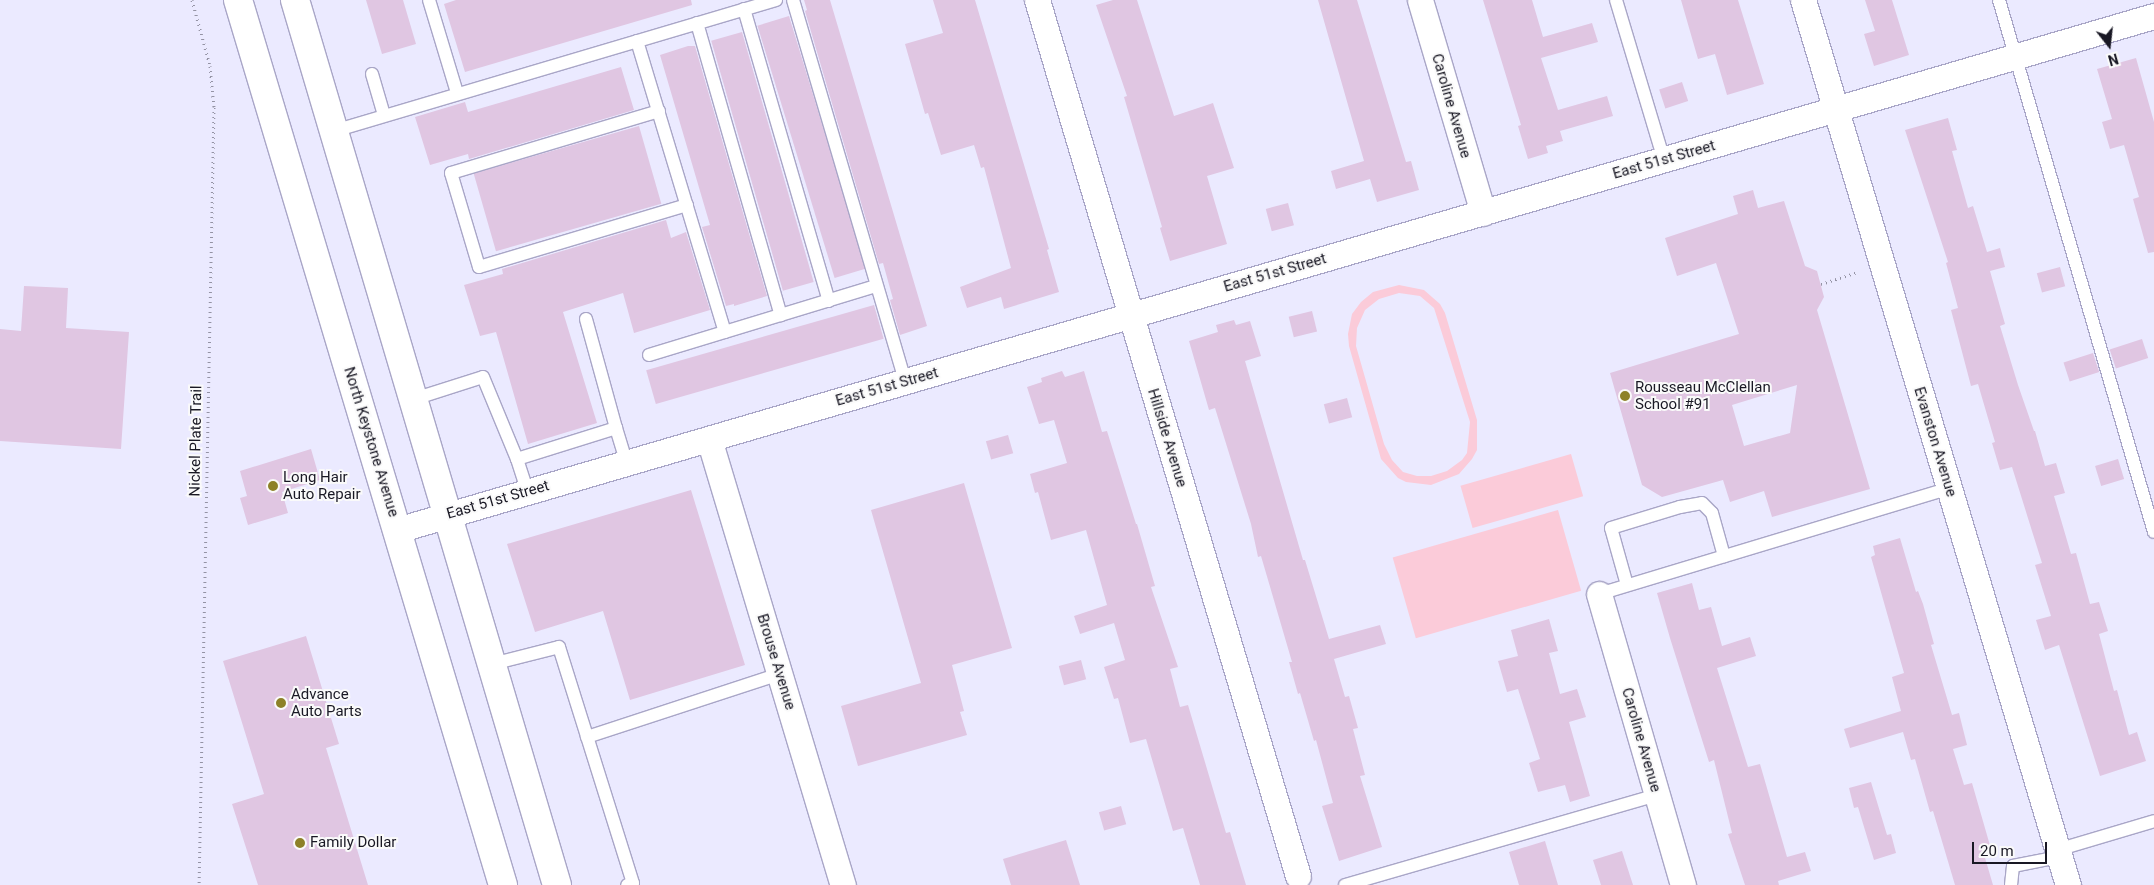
<!DOCTYPE html>
<html>
<head>
<meta charset="utf-8">
<style>
	body { margin:0 }
	#map { position:relative; width:2154px; height:885px; overflow:hidden; background:#ebeaff; font-family:Roboto,sans-serif }
	div>[style] { position:absolute }
	.green>* { inset:0; background:#fbcbd9; transform-origin:0 0 }
	.building>* { inset:0; background:#e0c6e2; transform-origin:0 0 }
	.path>* { height:3px; margin-top:-1.5px; transform-origin:0; background:repeating-linear-gradient(90deg,#9493a4 0 1px,transparent 0 5px) }
	.roads { filter:drop-shadow(1px 0 #a9a6c7) drop-shadow(-1px 0 #a9a6c7) drop-shadow(0 1px #a9a6c7) drop-shadow(0 -1px #a9a6c7) }
	.lane>* { height:12px; margin:-6px; padding:0 6px; transform-origin:6px; border-radius:6px; background:#fff }
	.street>* { height:25px; margin:-12.5px; padding:0 12.5px; transform-origin:12.5px; border-radius:12.5px; background:#fff }
	.primary>* { height:28px; margin:-14px; padding:0 14px; transform-origin:14px; border-radius:14px; background:#fff }
	.dots>* { width:14px; height:14px; translate:-50% -50%; box-sizing:border-box; border:2px solid #fafafa; border-radius:50% }
	span { translate:-50% -50%; white-space:nowrap; text-align:center; line-height:1.15; -webkit-text-stroke:4px #fafafa; paint-order:stroke }
	.street-label { font-size:15px; color:#191824 }
	.poi-label { font-size:15px; color:#191824 }
	.left { translate:0 -50%; text-align:left }
	.north { position:absolute; left:2084px; top:20px; width:50px; height:50px; -webkit-text-stroke:4px #fafafa; paint-order:stroke; rotate:164deg; font-size:14px; font-weight:700; line-height:20px; text-align:center; color:#191824 }
	.north::after { content:''; display:block; margin:auto; width:18px; height:22px; background:#191824; clip-path:polygon(50% 0,100% 100%,50% 72%,0 100%) }
	.scale { position:absolute; left:1972px; top:842px; width:75px; height:22px; box-sizing:border-box; border:2px solid #191824; border-top:0; padding-left:6px; font-size:15px; line-height:18px; white-space:nowrap; color:#191824; -webkit-text-stroke:4px #fafafa; paint-order:stroke }
</style>
</head>
<body>
<div id="map">
	<div class="green">
		<i style="clip-path:polygon(evenodd,1399px 285px,1424px 290px,1440px 304px,1445px 313px,1477px 420px,1477px 450px,1472px 459px,1459px 474px,1431px 485px,1406px 482px,1398px 478px,1381px 459px,1349px 346px,1348px 334px,1352px 314px,1361px 302px,1373px 292px,1399px 285px,1399px 293px,1420px 296px,1434px 308px,1470px 422px,1467px 453px,1462px 460px,1447px 471px,1431px 476px,1417px 476px,1403px 472px,1392px 460px,1384px 444px,1356px 346px,1357px 328px,1365px 310px,1379px 299px,1399px 293px)"></i>
		<i style="left:1571px;top:454px;width:44px;height:115px;rotate:74deg"></i>
		<i style="left:1558px;top:510px;width:84px;height:172px;rotate:74deg"></i>
	</div>
	<div class="building">
		<i style="clip-path:polygon(366px 0,403px 0,416px 44px,382px 54px)"></i>
		<i style="clip-path:polygon(456px 0,691px 0,692px 5px,465px 72px,444px 4px)"></i>
		<i style="clip-path:polygon(804px 0,830px 0,927px 326px,900px 335px,890px 300px,893px 299px,883px 263px,879px 264px,805px 11px,807px 10px)"></i>
		<i style="clip-path:polygon(933px 0,975px 0,1049px 249px,1047px 250px,1059px 292px,1004px 309px,1001px 297px,967px 308px,960px 287px,1011px 268px,984px 167px,981px 168px,974px 145px,941px 155px,928px 113px,925px 114px,905px 44px,943px 33px)"></i>
		<i style="clip-path:polygon(1113px 0,1137px 0,1174px 116px,1213px 103px,1234px 168px,1207px 176px,1227px 244px,1170px 261px,1160px 228px,1162px 227px,1124px 97px,1127px 96px,1096px 5px)"></i>
		<i style="clip-path:polygon(1318px 0,1357px 0,1406px 162px,1411px 161px,1419px 190px,1377px 202px,1370px 179px,1336px 189px,1331px 171px,1364px 161px)"></i>
		<i style="clip-path:polygon(1483px 0,1532px 0,1543px 37px,1592px 23px,1598px 42px,1541px 58px,1558px 110px,1607px 96px,1613px 116px,1560px 131px,1563px 141px,1546px 146px,1548px 153px,1528px 159px,1518px 126px,1521px 125px)"></i>
		<i style="clip-path:polygon(1681px 0,1738px 0,1764px 84px,1727px 95px,1715px 54px,1698px 59px)"></i>
		<i style="clip-path:polygon(1865px 0,1892px 0,1909px 55px,1874px 66px,1864px 34px,1875px 31px)"></i>
		<i style="left:789px;top:16px;width:264px;height:33px;rotate:73deg"></i>
		<i style="left:742px;top:32px;width:260px;height:32px;rotate:74deg"></i>
		<i style="clip-path:polygon(688px 46px,695px 46px,767px 296px,734px 306px,734px 304px,726px 306px,702px 227px,710px 225px,660px 55px)"></i>
		<i style="clip-path:polygon(2136px 58px,2154px 122px,2154px 252px,2148px 253px,2133px 199px,2139px 197px,2124px 145px,2110px 149px,2102px 122px,2112px 119px,2097px 69px)"></i>
		<i style="clip-path:polygon(621px 67px,634px 110px,469px 159px,468px 154px,430px 165px,415px 117px,465px 102px,468px 112px)"></i>
		<i style="left:1682px;top:82px;width:20px;height:24px;rotate:72deg"></i>
		<i style="clip-path:polygon(1948px 118px,1957px 150px,1952px 151px,1968px 208px,1973px 206px,1987px 252px,2000px 248px,2005px 267px,1990px 271px,2005px 324px,2000px 326px,2018px 385px,2034px 431px,2035px 431px,2045px 466px,2056px 463px,2065px 493px,2054px 496px,2071px 554px,2076px 553px,2090px 604px,2099px 602px,2108px 631px,2099px 634px,2114px 691px,2117px 690px,2129px 735px,2137px 732px,2146px 761px,2100px 776px,2059px 645px,2045px 650px,2036px 620px,2051px 616px,2035px 565px,2042px 563px,2012px 467px,2000px 470px,1992px 443px,1995px 442px,1978px 384px,1971px 386px,1951px 310px,1958px 308px,1946px 263px,1948px 262px,1905px 130px)"></i>
		<i style="left:639px;top:126px;width:81px;height:172px;rotate:74deg"></i>
		<i style="clip-path:polygon(evenodd,1753px 190px,1758px 208px,1784px 201px,1805px 266px,1817px 271px,1824px 297px,1817px 310px,1870px 489px,1772px 517px,1764px 491px,1730px 502px,1723px 480px,1662px 497px,1642px 485px,1610px 373px,1739px 334px,1716px 263px,1677px 276px,1665px 238px,1738px 214px,1733px 196px,1753px 190px,1797px 385px,1790px 433px,1744px 446px,1732px 405px,1797px 385px)"></i>
		<i style="left:1288px;top:203px;width:23px;height:23px;rotate:75deg"></i>
		<i style="clip-path:polygon(666px 220px,671px 238px,686px 232px,710px 310px,634px 333px,623px 293px,563px 312px,597px 423px,528px 444px,496px 332px,480px 336px,464px 285px,503px 274px,502px 269px)"></i>
		<i style="left:2060px;top:267px;width:20px;height:24px;rotate:75deg"></i>
		<i style="clip-path:polygon(24px 286px,68px 288px,66px 328px,129px 332px,121px 449px,0 441px,0 329px,21px 331px)"></i>
		<i style="left:874px;top:305px;width:35px;height:237px;rotate:74deg"></i>
		<i style="left:1312px;top:311px;width:21px;height:24px;rotate:76deg"></i>
		<i style="clip-path:polygon(1234px 320px,1236px 325px,1250px 321px,1261px 356px,1245px 361px,1303px 560px,1305px 560px,1329px 639px,1380px 625px,1386px 644px,1334px 659px,1345px 697px,1349px 696px,1358px 728px,1353px 729px,1365px 775px,1360px 776px,1382px 847px,1339px 861px,1322px 806px,1333px 803px,1316px 740px,1314px 741px,1300px 693px,1298px 694px,1289px 662px,1292px 662px,1261px 556px,1258px 557px,1251px 524px,1215px 408px,1209px 410px,1189px 341px,1218px 332px,1216px 325px)"></i>
		<i style="left:2142px;top:339px;width:20px;height:34px;rotate:72deg"></i>
		<i style="left:2093px;top:353px;width:20px;height:31px;rotate:72deg"></i>
		<i style="clip-path:polygon(1062px 371px,1065px 377px,1084px 371px,1102px 432px,1107px 431px,1136px 524px,1137px 524px,1155px 586px,1151px 587px,1178px 667px,1170px 669px,1180px 707px,1188px 705px,1226px 833px,1230px 832px,1246px 885px,1200px 885px,1183px 828px,1173px 831px,1146px 739px,1130px 743px,1118px 698px,1114px 699px,1104px 667px,1125px 660px,1114px 623px,1080px 634px,1074px 616px,1107px 605px,1086px 530px,1051px 540px,1038px 492px,1035px 493px,1030px 474px,1067px 463px,1054px 420px,1039px 424px,1027px 387px,1042px 382px,1041px 378px)"></i>
		<i style="left:1347px;top:398px;width:20px;height:24px;rotate:75deg"></i>
		<i style="left:1008px;top:435px;width:19px;height:23px;rotate:74deg"></i>
		<i style="clip-path:polygon(311px 449px,320px 480px,282px 492px,288px 513px,248px 525px,240px 498px,247px 496px,240px 471px)"></i>
		<i style="left:2118px;top:459px;width:21px;height:24px;rotate:73deg"></i>
		<i style="clip-path:polygon(964px 483px,1012px 648px,952px 665px,964px 711px,960px 712px,967px 735px,858px 766px,841px 706px,921px 683px,871px 510px)"></i>
		<i style="clip-path:polygon(691px 490px,745px 665px,630px 700px,603px 611px,535px 632px,507px 544px)"></i>
		<i style="clip-path:polygon(1900px 538px,1916px 592px,1918px 591px,1923px 604px,1934px 644px,1931px 645px,1952px 715px,1959px 713px,1967px 745px,1953px 749px,1964px 785px,1972px 783px,1991px 849px,1983px 851px,1993px 885px,1955px 885px,1933px 811px,1930px 812px,1915px 759px,1911px 760px,1903px 732px,1850px 748px,1844px 729px,1901px 711px,1892px 677px,1904px 673px,1871px 557px,1875px 555px,1873px 546px)"></i>
		<i style="clip-path:polygon(1692px 583px,1699px 610px,1711px 607px,1722px 646px,1750px 637px,1756px 656px,1717px 668px,1748px 767px,1760px 764px,1787px 857px,1805px 852px,1811px 871px,1778px 881px,1779px 885px,1745px 885px,1728px 834px,1732px 833px,1714px 760px,1709px 762px,1670px 638px,1657px 593px)"></i>
		<i style="clip-path:polygon(1549px 619px,1558px 651px,1549px 653px,1560px 694px,1577px 689px,1586px 717px,1569px 722px,1590px 796px,1570px 802px,1565px 785px,1538px 792px,1529px 763px,1540px 759px,1518px 689px,1507px 692px,1498px 661px,1518px 656px,1511px 630px)"></i>
		<i style="clip-path:polygon(306px 636px,339px 744px,326px 748px,368px 885px,258px 885px,232px 804px,264px 794px,223px 661px)"></i>
		<i style="left:1081px;top:660px;width:20px;height:23px;rotate:75deg"></i>
		<i style="clip-path:polygon(1871px 782px,1887px 835px,1891px 834px,1896px 853px,1874px 860px,1858px 807px,1854px 808px,1849px 788px)"></i>
		<i style="left:1121px;top:806px;width:19px;height:23px;rotate:74deg"></i>
		<i style="clip-path:polygon(1066px 840px,1080px 885px,1011px 885px,1003px 859px)"></i>
		<i style="clip-path:polygon(1545px 841px,1558px 885px,1519px 885px,1509px 852px)"></i>
		<i style="clip-path:polygon(1622px 851px,1633px 885px,1601px 885px,1593px 860px)"></i>
	</div>
	<div class="path">
		<i style="left:192px;top:0;width:68px;rotate:74.7deg"></i>
		<i style="left:210px;top:66px;width:41px;rotate:84.4deg"></i>
		<i style="left:214px;top:107px;width:778px;rotate:91.1deg"></i>
		<i style="left:1821px;top:284px;width:39px;rotate:-18deg"></i>
	</div>
	<div class="roads">
		<div class="lane">
			<i style="left:429px;top:0;width:97px;rotate:73.2deg"></i>
			<i style="left:793px;top:0;width:397px;rotate:73.6deg"></i>
			<i style="left:1616px;top:0;width:167px;rotate:73.3deg"></i>
			<i style="left:1999px;top:0;width:554px;rotate:73.76deg"></i>
			<i style="left:744px;top:9px;width:304px;rotate:73.8deg"></i>
			<i style="left:697px;top:23px;width:304px;rotate:74deg"></i>
			<i style="left:637px;top:41px;width:304px;rotate:73.2deg"></i>
			<i style="left:372px;top:74px;width:43px;rotate:73.7deg"></i>
			<i style="left:659px;top:111px;width:217px;rotate:163.4deg"></i>
			<i style="left:451px;top:173px;width:98px;rotate:73.4deg"></i>
			<i style="left:479px;top:267px;width:217px;rotate:-16.6deg"></i>
			<i style="left:334px;top:131px;width:461px;rotate:-16.5deg"></i>
			<i style="left:649px;top:355px;width:237px;rotate:-16.9deg"></i>
			<i style="left:414px;top:399px;width:72px;rotate:-17.7deg"></i>
			<i style="left:483px;top:377px;width:89px;rotate:67.5deg"></i>
			<i style="left:517px;top:459px;width:104px;rotate:-17.4deg"></i>
			<i style="left:616px;top:428px;width:113px;rotate:-105.4deg"></i>
			<i style="left:616px;top:428px;width:37px;rotate:73deg"></i>
			<i style="left:517px;top:459px;width:35px;rotate:72deg"></i>
			<i style="left:1627px;top:585px;width:59px;rotate:-105.7deg"></i>
			<i style="left:1611px;top:528px;width:72px;rotate:-16.9deg"></i>
			<i style="left:1680px;top:507px;width:22px;rotate:-10deg"></i>
			<i style="left:1702px;top:503px;width:14px;rotate:45deg"></i>
			<i style="left:1712px;top:513px;width:45px;rotate:74.4deg"></i>
			<i style="left:1599px;top:594px;width:366px;rotate:-16.8deg"></i>
			<i style="left:492px;top:664px;width:69px;rotate:-14.2deg"></i>
			<i style="left:559px;top:647px;width:247px;rotate:72.6deg"></i>
			<i style="left:633px;top:883px;width:6px;rotate:162deg"></i>
			<i style="left:587px;top:737px;width:203px;rotate:-18.1deg"></i>
			<i style="left:2057px;top:850px;width:101px;rotate:-16.6deg"></i>
			<i style="left:1345px;top:885px;width:325px;rotate:-16.1deg"></i>
			<i style="left:2011px;top:885px;width:19px;rotate:-84deg"></i>
			<i style="left:2013px;top:866px;width:47px;rotate:-11.1deg"></i>
		</div>
		<div class="street">
			<i style="left:1037px;top:0;width:914px;rotate:73.41deg"></i>
			<i style="left:1420px;top:0;width:222px;rotate:73.5deg"></i>
			<i style="left:1803px;top:0;width:924px;rotate:73.33deg"></i>
			<i style="left:709px;top:439px;width:466px;rotate:73.3deg"></i>
			<i style="left:397px;top:530px;width:1831px;rotate:-16.31deg"></i>
			<i style="left:1599px;top:594px;width:303px;rotate:73.9deg"></i>
		</div>
		<div class="primary">
			<i style="left:238px;top:0;width:924px;rotate:73.33deg"></i>
			<i style="left:295px;top:0;width:923px;rotate:73.51deg"></i>
		</div>
	</div>
	<div class="dots">
		<i style="left:1625px;top:396px;background:#8d8128"></i>
		<i style="left:273px;top:486px;background:#8d8128"></i>
		<i style="left:281px;top:703px;background:#8d8128"></i>
		<i style="left:300px;top:843px;background:#8d8128"></i>
	</div>
	<div class="street-label">
		<span style="left:1451px;top:106px;rotate:74deg">Caroline Avenue</span>
		<span style="left:1664px;top:160px;rotate:-16deg">East 51st Street</span>
		<span style="left:1275px;top:273px;rotate:-16deg">East 51st Street</span>
		<span style="left:887px;top:387px;rotate:-16deg">East 51st Street</span>
		<span style="left:1167px;top:438px;rotate:73deg">Hillside Avenue</span>
		<span style="left:196px;top:441px;rotate:-89deg">Nickel Plate Trail</span>
		<span style="left:371px;top:442px;rotate:73deg">North Keystone Avenue</span>
		<span style="left:1935px;top:442px;rotate:73deg">Evanston Avenue</span>
		<span style="left:498px;top:500px;rotate:-16deg">East 51st Street</span>
		<span style="left:776px;top:662px;rotate:73deg">Brouse Avenue</span>
		<span style="left:1641px;top:740px;rotate:74deg">Caroline Avenue</span>
	</div>
	<div class="poi-label">
		<span class="left" style="left:1635px;top:396px">Rousseau McClellan<br>School #91</span>
		<span class="left" style="left:283px;top:486px">Long Hair<br>Auto Repair</span>
		<span class="left" style="left:291px;top:703px">Advance<br>Auto Parts</span>
		<span class="left" style="left:310px;top:843px">Family Dollar</span>
	</div>
	<div class="north">N</div>
	<div class="scale">20 m</div>
</div>
</body>
</html>
